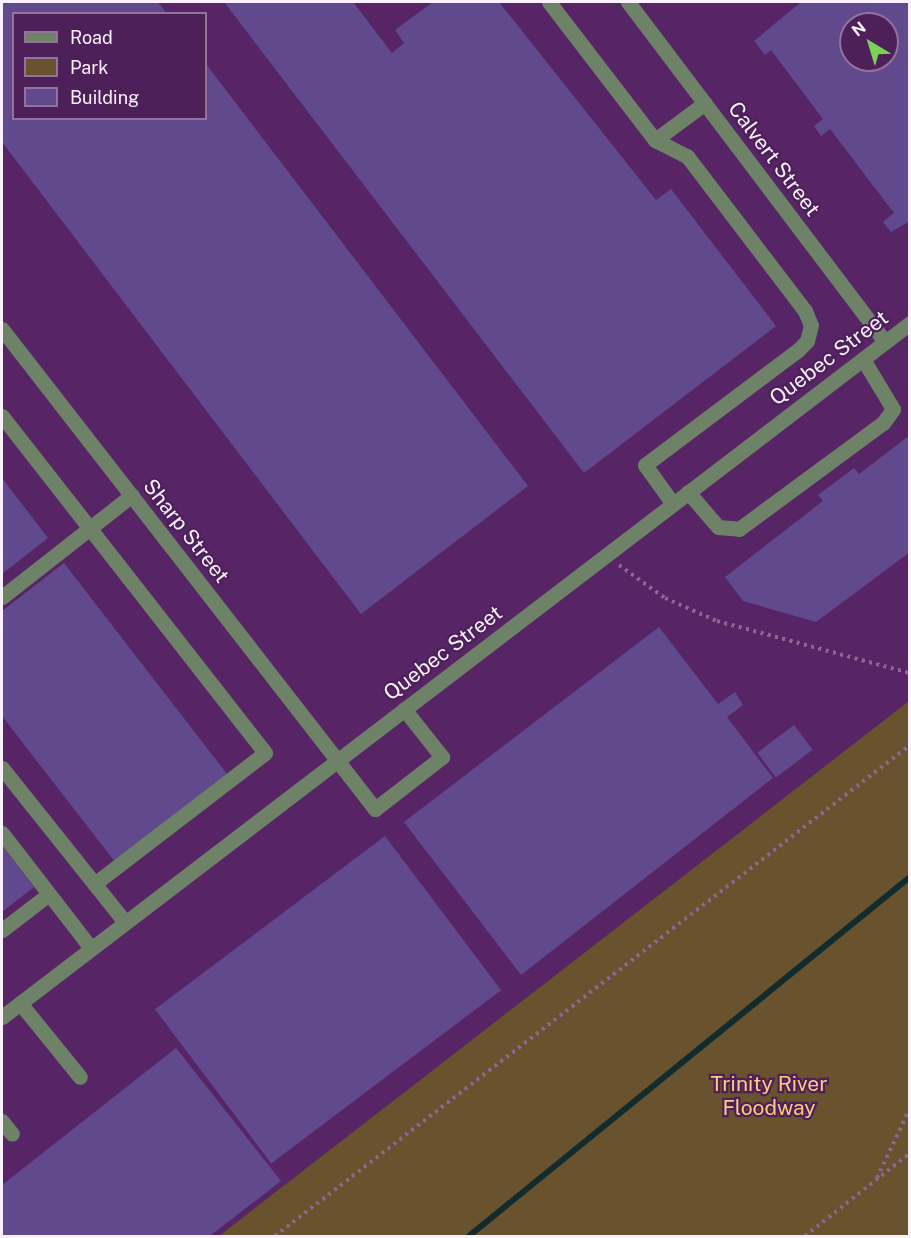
<!DOCTYPE html>
<html>
<head>
<meta charset="utf-8">
<style>
	body { margin:0 }
	#map { position:relative; width:911px; height:1238px; overflow:hidden; background:#4d205a; font-family:"Public Sans",sans-serif }
	div>[style] { position:absolute }
	.built>* { inset:0; background:#572566 }
	.green>* { inset:0; background:#69522e }
	.stream>* { height:6px; margin:-3px; padding:0 3px; transform-origin:3px; border-radius:3px; background:#122c2d }
	.building>* { inset:0; background:#60498d; transform-origin:0 0 }
	.path>* { height:4px; margin-top:-2px; transform-origin:0; background:repeating-linear-gradient(90deg,#896892 0 3px,transparent 0 7.5px) }
	.minor>* { height:15px; margin:-7.5px; padding:0 7.5px; transform-origin:7.5px; border-radius:7.5px; background:#6d8266 }
	span { translate:-50% -50%; white-space:nowrap; text-align:center; line-height:1.15; -webkit-text-stroke:4.5px #4d205a; paint-order:stroke }
	.street-label { font-size:21px; color:#fbf0fe }
	.park-label { font-size:21px; color:#fdcb7d }
	.frame { position:absolute; inset:0; border:3px solid #fbf0fe; pointer-events:none }
	.legend { position:absolute; left:12px; top:12px; width:195px; height:108px; box-sizing:border-box; background:#4d205a; border:2px solid #93739c; margin:0; padding:8px 10px; list-style:none; font-size:18px; color:#fbf0fe }
	.legend li { display:flex; align-items:center; gap:12px; height:30px }
	.legend b { width:30px; border:2px solid #93739c }
	.north { position:absolute; left:839px; top:12px; width:60px; height:60px; box-sizing:border-box; background:#4d205a; border:2px solid #93739c; border-radius:50%; rotate:322deg; font-size:16px; font-weight:700; line-height:24px; text-align:center; color:#fbf0fe }
	.north::after { content:''; display:block; margin:auto; width:21px; height:27px; background:#7ad157; clip-path:polygon(50% 0,100% 100%,50% 72%,0 100%) }
</style>
</head>
<body>
<div id="map">
	<div class="built">
		<i style="clip-path:polygon(evenodd,2px 2px,909px 2px,909px 701px,219px 1236px,2px 1236px,2px 2px,14px 14px,206px 14px,206px 118px,14px 118px,14px 14px,2px 2px,851px 24px,887px 24px,887px 60px,851px 60px,851px 24px)"></i>
	</div>
	<div class="green">
		<i style="clip-path:polygon(909px 701px,909px 1236px,219px 1236px)"></i>
	</div>
	<div class="stream">
		<i style="left:469px;top:1236px;width:569px;rotate:-39.15deg"></i>
	</div>
	<div class="building">
		<i style="clip-path:polygon(2px 2px,158px 2px,167px 14px,14px 14px,14px 118px,206px 118px,206px 64px,528px 486px,361px 614px,2px 142px)"></i>
		<i style="clip-path:polygon(224px 2px,353px 2px,392px 53px,404px 43px,395px 30px,433px 2px,499px 2px,656px 200px,671px 189px,776px 326px,584px 473px)"></i>
		<i style="clip-path:polygon(evenodd,801px 2px,910px 2px,910px 221px,891px 232px,883px 222px,894px 213px,830px 129px,821px 136px,814px 126px,823px 119px,771px 50px,765px 55px,754px 41px,801px 2px,851px 24px,887px 24px,887px 60px,851px 60px,851px 24px)"></i>
		<i style="clip-path:polygon(910px 435px,910px 552px,816px 622px,743px 601px,725px 577px,823px 501px,818px 495px,854px 468px,859px 474px)"></i>
		<i style="clip-path:polygon(2px 478px,48px 538px,2px 574px)"></i>
		<i style="clip-path:polygon(64px 563px,227px 774px,115px 862px,2px 716px,2px 611px)"></i>
		<i style="clip-path:polygon(659px 627px,718px 704px,735px 692px,743px 705px,727px 717px,773px 778px,521px 975px,404px 822px)"></i>
		<i style="left:794px;top:725px;width:31px;height:46px;rotate:53deg"></i>
		<i style="left:385px;top:836px;width:193px;height:288px;rotate:53deg"></i>
		<i style="clip-path:polygon(2px 845px,34px 887px,2px 912px)"></i>
		<i style="clip-path:polygon(176px 1048px,281px 1181px,210px 1236px,2px 1236px,2px 1185px)"></i>
	</div>
	<div class="path">
		<i style="left:619px;top:565px;width:57px;rotate:35.7deg"></i>
		<i style="left:665px;top:598px;width:57px;rotate:23.9deg"></i>
		<i style="left:717px;top:621px;width:200px;rotate:15.1deg"></i>
		<i style="left:877px;top:1178px;width:77px;rotate:-64.8deg"></i>
		<i style="left:275px;top:1236px;width:803px;rotate:-37.71deg"></i>
		<i style="left:805px;top:1236px;width:134px;rotate:-38.3deg"></i>
	</div>
	<div class="minor">
		<i style="left:549px;top:2px;width:174px;rotate:52.5deg"></i>
		<i style="left:655px;top:140px;width:36px;rotate:27deg"></i>
		<i style="left:687px;top:156px;width:195px;rotate:52.7deg"></i>
		<i style="left:805px;top:311px;width:15px;rotate:67deg"></i>
		<i style="left:811px;top:325px;width:16px;rotate:104deg"></i>
		<i style="left:807px;top:341px;width:13px;rotate:135deg"></i>
		<i style="left:798px;top:350px;width:191px;rotate:143.1deg"></i>
		<i style="left:645px;top:465px;width:48px;rotate:54.3deg"></i>
		<i style="left:628px;top:2px;width:426px;rotate:52.9deg"></i>
		<i style="left:655px;top:140px;width:62px;rotate:-36.5deg"></i>
		<i style="left:2px;top:329px;width:608px;rotate:52.15deg"></i>
		<i style="left:375px;top:809px;width:85px;rotate:-37.8deg"></i>
		<i style="left:442px;top:757px;width:61px;rotate:-128.4deg"></i>
		<i style="left:2px;top:416px;width:427px;rotate:52deg"></i>
		<i style="left:265px;top:753px;width:215px;rotate:142.5deg"></i>
		<i style="left:688px;top:492px;width:46px;rotate:49.4deg"></i>
		<i style="left:718px;top:527px;width:21px;rotate:5deg"></i>
		<i style="left:739px;top:529px;width:179px;rotate:-36.4deg"></i>
		<i style="left:883px;top:423px;width:17px;rotate:-54deg"></i>
		<i style="left:893px;top:409px;width:58px;rotate:-121deg"></i>
		<i style="left:2px;top:597px;width:165px;rotate:-38.1deg"></i>
		<i style="left:2px;top:768px;width:197px;rotate:51.4deg"></i>
		<i style="left:2px;top:833px;width:145px;rotate:52.3deg"></i>
		<i style="left:2px;top:930px;width:59px;rotate:-37.5deg"></i>
		<i style="left:20px;top:1003px;width:95px;rotate:51deg"></i>
		<i style="left:2px;top:1017px;width:1143px;rotate:-37.39deg"></i>
		<i style="left:2px;top:1121px;width:16px;rotate:52deg"></i>
	</div>
	<div class="street-label">
		<span style="left:774px;top:159px;rotate:53deg">Calvert Street</span>
		<span style="left:829px;top:358px;rotate:-37deg">Quebec Street</span>
		<span style="left:186px;top:531px;rotate:52deg">Sharp Street</span>
		<span style="left:443px;top:653px;rotate:-37deg">Quebec Street</span>
	</div>
	<div class="park-label">
		<span style="left:769px;top:1096px">Trinity River<br>Floodway</span>
	</div>
	<div class="frame"></div>
	<ul class="legend">
	<li><b style="height:8px;background:#6d8266"></b>Road</li>
	<li><b style="height:16px;background:#69522e"></b>Park</li>
	<li><b style="height:16px;background:#60498d"></b>Building</li>
	</ul>
	<div class="north">N</div>
</div>
</body>
</html>
